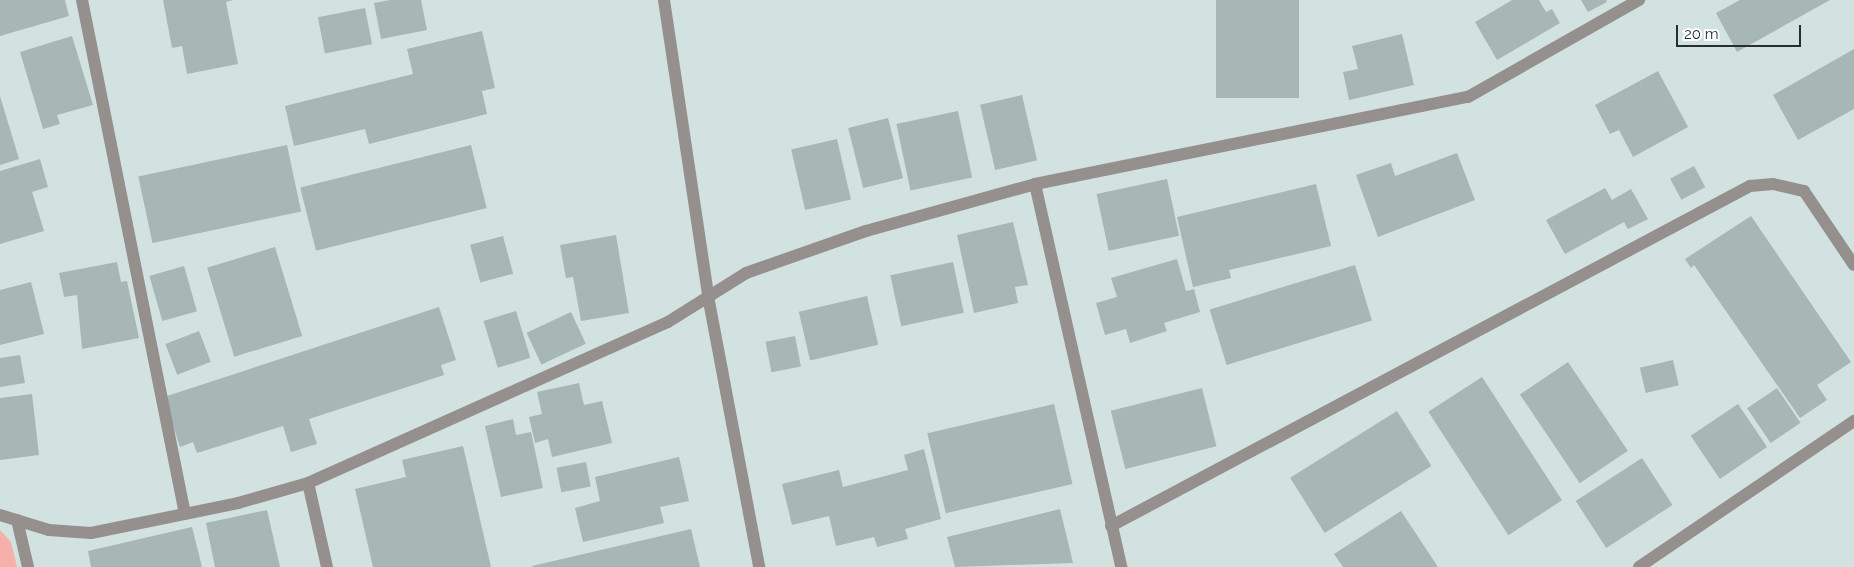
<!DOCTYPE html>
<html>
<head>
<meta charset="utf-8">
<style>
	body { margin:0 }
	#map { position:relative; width:1854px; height:567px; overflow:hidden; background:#d1e2e1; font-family:Raleway,sans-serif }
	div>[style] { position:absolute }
	.green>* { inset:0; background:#f5b0a9 }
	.building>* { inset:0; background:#a6b7b5; transform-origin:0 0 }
	.minor>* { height:12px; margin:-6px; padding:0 6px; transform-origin:6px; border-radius:6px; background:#958f8e }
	span { translate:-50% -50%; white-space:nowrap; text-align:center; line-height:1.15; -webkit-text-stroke:4px #fff; paint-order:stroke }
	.scale { position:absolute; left:1676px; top:25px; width:125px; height:22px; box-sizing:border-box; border:2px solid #282e2d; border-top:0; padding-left:6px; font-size:15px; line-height:18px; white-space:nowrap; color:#282e2d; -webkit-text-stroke:4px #fff; paint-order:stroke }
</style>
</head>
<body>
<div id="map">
	<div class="green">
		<i style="clip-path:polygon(0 530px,11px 542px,17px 567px,0 567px)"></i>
	</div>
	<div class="building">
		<i style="clip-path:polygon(0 0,65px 0,69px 16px,0 36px)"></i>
		<i style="clip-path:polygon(163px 0,233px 0,226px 2px,238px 64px,187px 74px,182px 46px,172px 48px)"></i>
		<i style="clip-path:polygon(390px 0,421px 0,427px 30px,381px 39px,374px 3px)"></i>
		<i style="left:1216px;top:0;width:83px;height:98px"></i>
		<i style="clip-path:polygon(1512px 0,1539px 0,1546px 12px,1552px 9px,1560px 23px,1497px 60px,1475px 22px)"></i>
		<i style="clip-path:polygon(1581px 0,1606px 0,1607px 2px,1588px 12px)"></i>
		<i style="clip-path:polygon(1740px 0,1830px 0,1737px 52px,1716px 13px)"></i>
		<i style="left:365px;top:8px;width:37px;height:48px;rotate:79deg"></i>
		<i style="clip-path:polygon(482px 31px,495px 88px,482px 91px,487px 114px,369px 144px,365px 129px,294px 146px,285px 106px,413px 74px,407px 49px)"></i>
		<i style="clip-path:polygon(1402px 34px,1414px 85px,1349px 100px,1343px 72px,1358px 69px,1352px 46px)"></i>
		<i style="clip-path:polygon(72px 36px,93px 105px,57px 115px,60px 124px,43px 129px,20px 52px)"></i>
		<i style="clip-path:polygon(1854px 49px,1854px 109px,1798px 140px,1773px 95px)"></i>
		<i style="clip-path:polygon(1658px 71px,1688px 127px,1633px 157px,1619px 130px,1610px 134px,1595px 105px)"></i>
		<i style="left:1022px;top:95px;width:67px;height:43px;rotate:77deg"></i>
		<i style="clip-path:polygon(0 96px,19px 159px,0 165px)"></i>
		<i style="left:958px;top:111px;width:68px;height:63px;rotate:78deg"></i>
		<i style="left:888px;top:118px;width:62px;height:41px;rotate:76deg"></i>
		<i style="left:837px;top:139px;width:62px;height:47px;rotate:77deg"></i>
		<i style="left:287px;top:145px;width:68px;height:152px;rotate:78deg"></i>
		<i style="left:471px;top:145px;width:65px;height:176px;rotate:76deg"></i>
		<i style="clip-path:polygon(1457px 153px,1475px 200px,1378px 237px,1356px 175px,1391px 163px,1395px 176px)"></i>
		<i style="clip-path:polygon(40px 159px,48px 187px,32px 192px,44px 231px,0 244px,0 171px)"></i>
		<i style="left:1694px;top:166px;width:24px;height:27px;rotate:62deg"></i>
		<i style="left:1167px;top:179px;width:58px;height:72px;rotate:78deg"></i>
		<i style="clip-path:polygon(1316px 184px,1331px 246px,1229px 270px,1231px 278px,1193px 287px,1177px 217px)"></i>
		<i style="clip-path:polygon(1605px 188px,1612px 200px,1631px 189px,1648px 219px,1628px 229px,1624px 222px,1565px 254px,1546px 220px)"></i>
		<i style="clip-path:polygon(1751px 216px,1851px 362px,1817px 385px,1827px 400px,1800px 418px,1694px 265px,1691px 268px,1685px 259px)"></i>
		<i style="clip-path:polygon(1013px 222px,1028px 285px,1015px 287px,1018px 303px,974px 313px,957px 235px)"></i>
		<i style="clip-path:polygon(616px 235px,629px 313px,581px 321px,573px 277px,566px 278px,560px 245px)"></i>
		<i style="left:503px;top:236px;width:39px;height:34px;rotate:75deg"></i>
		<i style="left:275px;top:247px;width:93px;height:71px;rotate:73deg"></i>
		<i style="clip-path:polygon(1177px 259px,1186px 291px,1194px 289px,1200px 312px,1164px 323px,1167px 331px,1130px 343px,1126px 329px,1105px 335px,1096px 303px,1117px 297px,1111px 278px)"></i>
		<i style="clip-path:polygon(117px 262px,121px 282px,127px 281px,139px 338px,82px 349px,77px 295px,64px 297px,59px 273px)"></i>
		<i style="left:953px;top:262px;width:52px;height:64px;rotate:78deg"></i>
		<i style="left:1355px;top:265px;width:58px;height:152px;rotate:73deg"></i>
		<i style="left:184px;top:266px;width:47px;height:36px;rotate:74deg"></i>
		<i style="clip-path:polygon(31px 282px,44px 334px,0 345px,0 290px)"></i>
		<i style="left:867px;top:296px;width:50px;height:70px;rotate:77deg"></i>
		<i style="clip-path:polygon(439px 307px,456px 360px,441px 365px,444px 375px,309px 419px,317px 444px,291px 452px,283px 426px,197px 453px,193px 442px,180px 447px,164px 397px)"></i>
		<i style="left:516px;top:311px;width:49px;height:34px;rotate:73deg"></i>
		<i style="left:571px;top:312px;width:35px;height:49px;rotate:65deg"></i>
		<i style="left:199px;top:331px;width:33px;height:36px;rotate:69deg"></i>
		<i style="left:795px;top:336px;width:31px;height:30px;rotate:79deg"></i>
		<i style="clip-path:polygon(20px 355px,25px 383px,0 387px,0 358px)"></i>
		<i style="left:1673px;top:360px;width:26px;height:34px;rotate:77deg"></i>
		<i style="left:1568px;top:362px;width:107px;height:58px;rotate:56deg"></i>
		<i style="left:1482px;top:377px;width:147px;height:64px;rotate:57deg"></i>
		<i style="clip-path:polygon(579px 383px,584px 405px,602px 401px,612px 443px,552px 457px,548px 439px,535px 443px,529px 417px,542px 414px,537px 392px)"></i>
		<i style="left:1202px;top:388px;width:60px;height:94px;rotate:76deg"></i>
		<i style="left:1777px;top:388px;width:42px;height:36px;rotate:56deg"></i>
		<i style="clip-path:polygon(32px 394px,39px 455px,0 460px,0 398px)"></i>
		<i style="left:1054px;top:404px;width:82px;height:130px;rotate:77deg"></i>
		<i style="left:1738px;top:404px;width:52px;height:57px;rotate:56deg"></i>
		<i style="left:1397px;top:411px;width:65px;height:126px;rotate:58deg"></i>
		<i style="clip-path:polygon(513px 419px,516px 435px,531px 432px,543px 488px,501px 497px,485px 426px)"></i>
		<i style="clip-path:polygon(463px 446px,491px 567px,373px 567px,355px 489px,406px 477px,402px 460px)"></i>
		<i style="clip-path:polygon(924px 449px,941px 519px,905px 529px,908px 539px,877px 547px,874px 537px,836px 546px,829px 516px,792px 525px,782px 484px,839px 470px,843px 487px,908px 470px,904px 455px)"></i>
		<i style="clip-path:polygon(679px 457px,689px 501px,660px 507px,664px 523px,583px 542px,575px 508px,600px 501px,595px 477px)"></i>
		<i style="left:1642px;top:458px;width:56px;height:79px;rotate:57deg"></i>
		<i style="left:586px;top:462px;width:25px;height:30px;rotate:79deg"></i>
		<i style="clip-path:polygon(1060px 509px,1073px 563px,955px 567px,947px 537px)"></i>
		<i style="clip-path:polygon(267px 510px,280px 567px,215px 567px,206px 523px)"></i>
		<i style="clip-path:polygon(1401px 511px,1438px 567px,1343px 567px,1334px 554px)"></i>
		<i style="clip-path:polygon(192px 527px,202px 567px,91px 567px,88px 551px)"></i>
		<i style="clip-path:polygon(691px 529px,700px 567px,532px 567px,532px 566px)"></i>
	</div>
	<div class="minor">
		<i style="left:82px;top:0;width:524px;rotate:78.67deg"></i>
		<i style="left:664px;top:0;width:299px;rotate:81.5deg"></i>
		<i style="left:708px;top:296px;width:276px;rotate:79.3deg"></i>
		<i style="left:1035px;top:184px;width:393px;rotate:77.3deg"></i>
		<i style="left:0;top:515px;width:51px;rotate:17deg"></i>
		<i style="left:49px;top:530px;width:42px;rotate:4.1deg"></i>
		<i style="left:91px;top:533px;width:150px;rotate:-11.5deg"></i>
		<i style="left:238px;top:503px;width:73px;rotate:-15.9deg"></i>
		<i style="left:17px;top:520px;width:48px;rotate:76.8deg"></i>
		<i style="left:1111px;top:526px;width:724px;rotate:-28.02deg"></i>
		<i style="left:1750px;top:186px;width:23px;rotate:-5deg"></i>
		<i style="left:1773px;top:184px;width:32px;rotate:13deg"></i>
		<i style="left:1804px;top:191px;width:89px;rotate:56deg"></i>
		<i style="left:327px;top:567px;width:86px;rotate:-102.7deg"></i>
		<i style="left:308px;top:483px;width:394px;rotate:-24.1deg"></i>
		<i style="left:668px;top:322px;width:92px;rotate:-32.1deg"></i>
		<i style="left:746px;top:273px;width:127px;rotate:-19.3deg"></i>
		<i style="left:866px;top:231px;width:175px;rotate:-15.5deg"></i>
		<i style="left:1035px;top:184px;width:442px;rotate:-11.4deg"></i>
		<i style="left:1468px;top:97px;width:197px;rotate:-29.6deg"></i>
		<i style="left:1639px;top:567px;width:260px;rotate:-34.2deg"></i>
	</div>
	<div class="scale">20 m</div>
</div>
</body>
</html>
